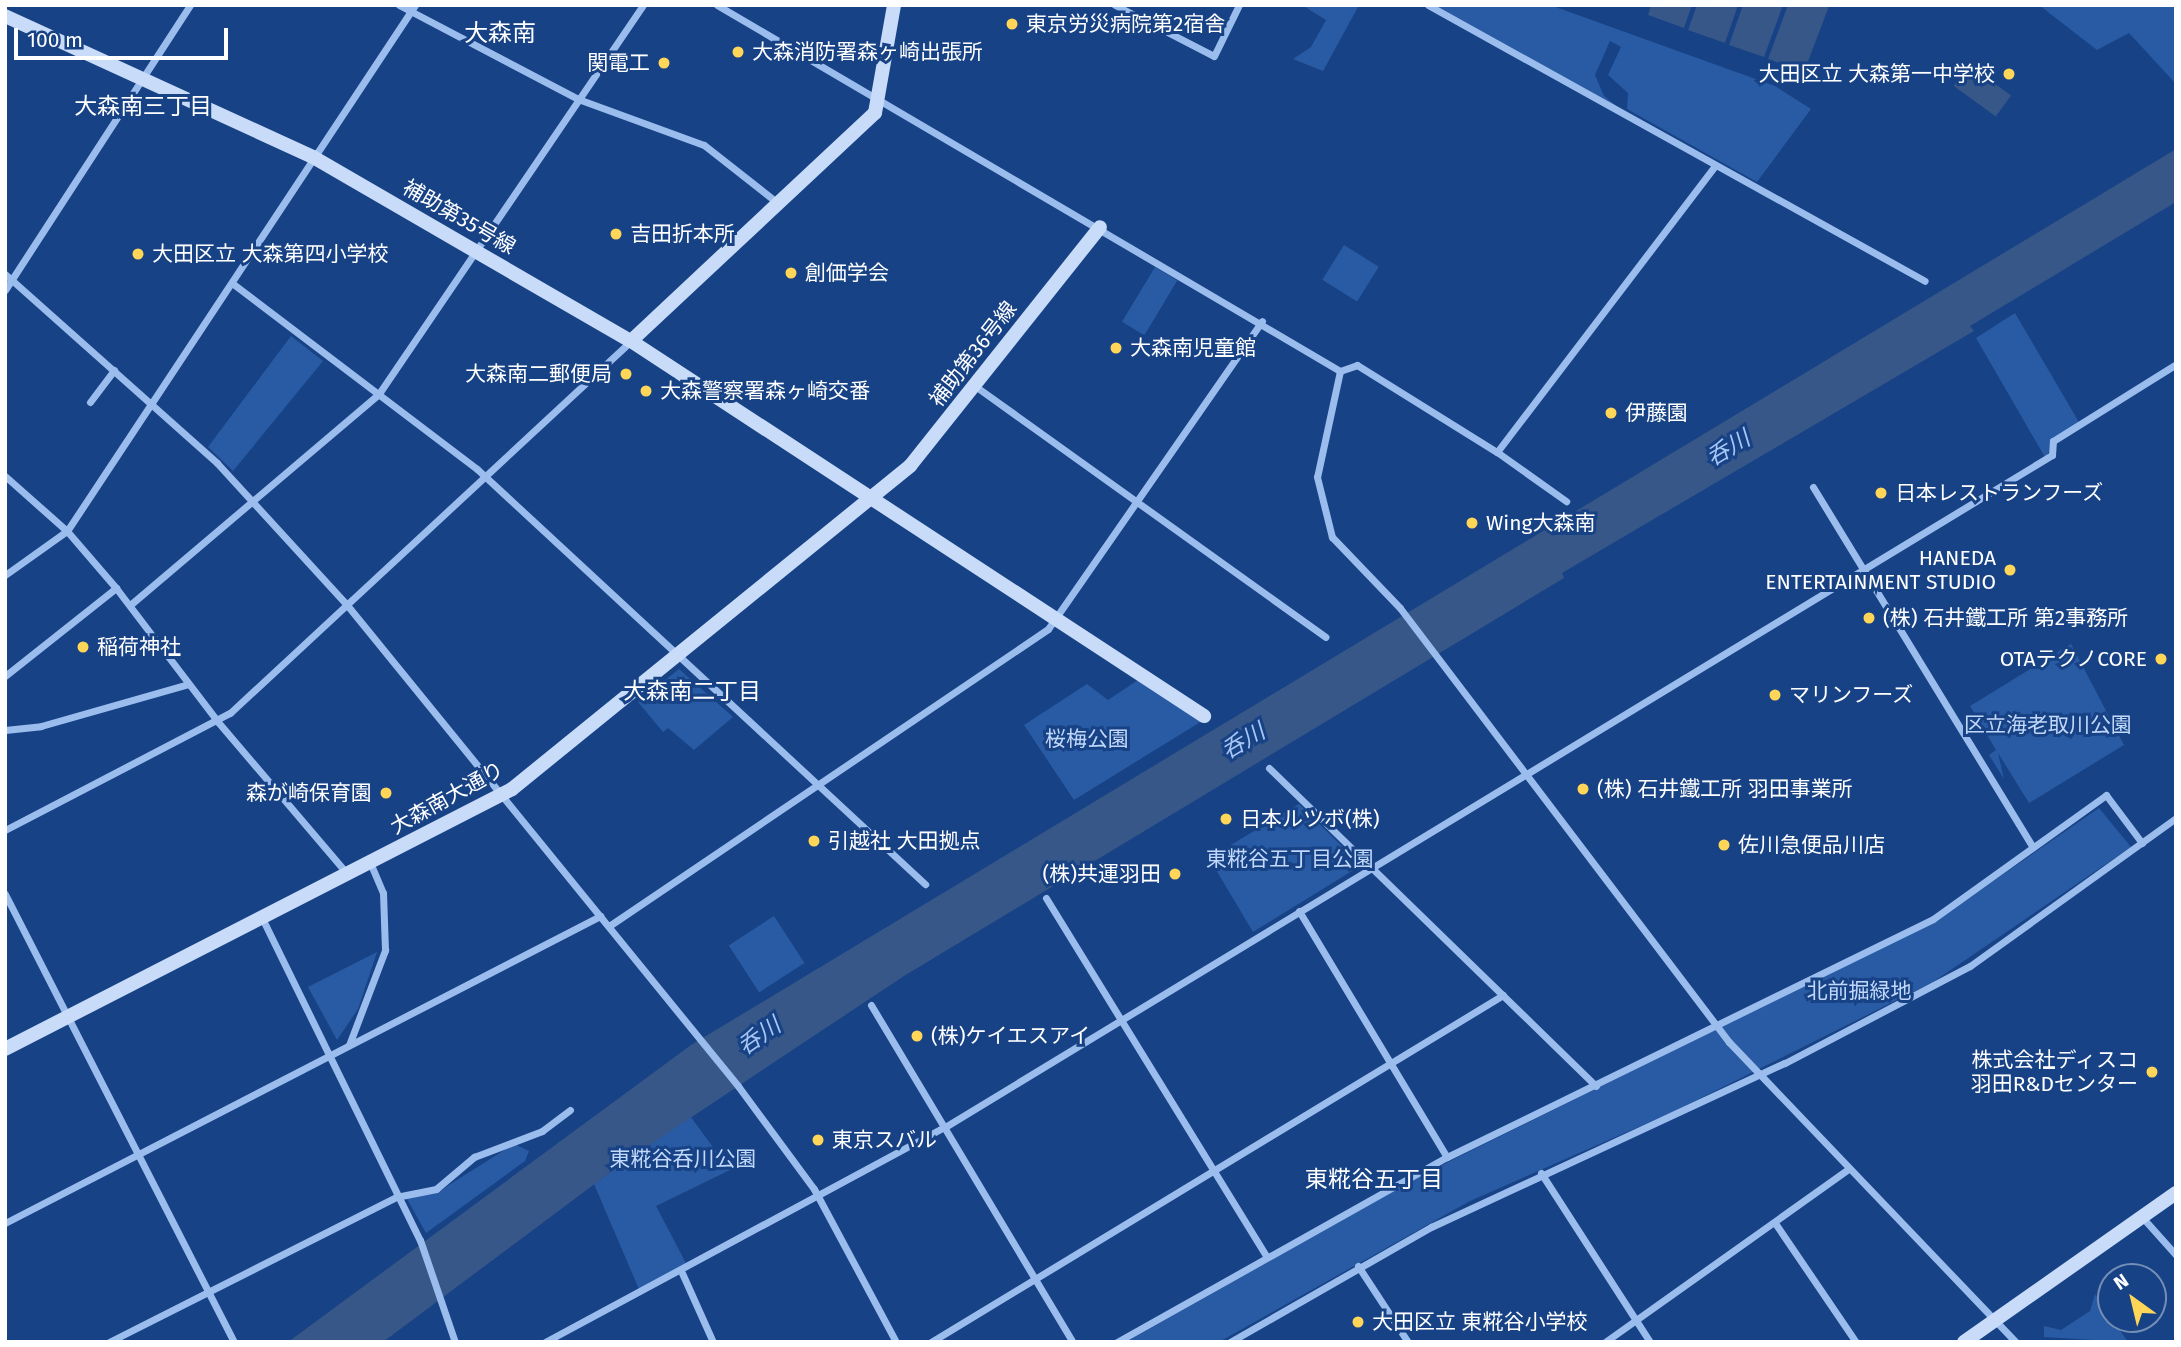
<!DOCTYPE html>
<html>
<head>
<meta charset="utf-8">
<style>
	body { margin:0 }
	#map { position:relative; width:2181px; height:1347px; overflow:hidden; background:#174285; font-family:"Fira Sans","Noto Sans JP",sans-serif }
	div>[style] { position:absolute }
	.green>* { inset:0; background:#295ba4; transform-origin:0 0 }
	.water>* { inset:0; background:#365788; transform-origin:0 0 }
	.street>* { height:7px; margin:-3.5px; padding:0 3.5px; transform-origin:3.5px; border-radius:3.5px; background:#9bbded }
	.secondary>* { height:14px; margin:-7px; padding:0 7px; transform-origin:7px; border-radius:7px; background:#c8dbf9 }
	.dots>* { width:19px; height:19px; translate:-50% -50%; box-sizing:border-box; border:4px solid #174285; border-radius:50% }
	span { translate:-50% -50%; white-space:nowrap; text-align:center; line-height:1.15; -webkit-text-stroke:6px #174285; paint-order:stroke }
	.poi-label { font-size:21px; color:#fff }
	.left { translate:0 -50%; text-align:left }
	.right { translate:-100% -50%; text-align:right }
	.street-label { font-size:21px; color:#fff }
	.park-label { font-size:21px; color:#c1d8fa }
	.neighbourhood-label { font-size:23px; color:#fff }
	.water-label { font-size:23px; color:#a7c7f5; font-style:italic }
	.quarter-label { font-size:24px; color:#fff }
	.frame { position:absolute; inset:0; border:7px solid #fff; pointer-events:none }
	.north { position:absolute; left:2097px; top:1263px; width:70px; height:70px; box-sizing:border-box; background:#174285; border:2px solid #748eb6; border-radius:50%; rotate:326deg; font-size:19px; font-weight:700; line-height:28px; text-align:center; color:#fff }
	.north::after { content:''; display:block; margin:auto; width:24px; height:32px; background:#ffd657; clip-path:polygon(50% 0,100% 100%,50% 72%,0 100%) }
	.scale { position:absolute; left:14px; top:28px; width:214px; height:32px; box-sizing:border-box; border:4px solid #fff; border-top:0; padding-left:9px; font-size:21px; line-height:24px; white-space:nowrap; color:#fff; -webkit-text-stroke:5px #174285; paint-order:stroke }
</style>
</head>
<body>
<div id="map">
	<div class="green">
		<i style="clip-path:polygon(1302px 5px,1358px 7px,1323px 71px,1293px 59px,1311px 47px,1326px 20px)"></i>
		<i style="clip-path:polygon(1435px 5px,1550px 5px,1775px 86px,1811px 109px,1757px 182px,1627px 109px,1628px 93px,1608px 75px,1621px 47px,1610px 41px,1595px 75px,1604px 96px,1619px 108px)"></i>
		<i style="clip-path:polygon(2039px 5px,2176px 5px,2176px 84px,2129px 33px,2097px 50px)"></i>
		<i style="left:1344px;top:245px;width:41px;height:41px;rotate:32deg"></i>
		<i style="left:1155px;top:267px;width:26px;height:64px;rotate:31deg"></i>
		<i style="clip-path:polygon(2015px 313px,2080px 424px,2053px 441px,2046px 459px,1976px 338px)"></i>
		<i style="clip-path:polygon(291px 336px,323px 361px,233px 471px,208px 447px)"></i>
		<i style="clip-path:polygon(2071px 644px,2124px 745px,2029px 803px,1998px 753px,2004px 779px,1989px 755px,1996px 750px,1970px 706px)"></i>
		<i style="clip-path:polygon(679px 669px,733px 717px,694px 750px,668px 728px,663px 732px,638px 702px)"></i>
		<i style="clip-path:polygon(1138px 680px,1202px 721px,1074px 800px,1024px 725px,1087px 684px,1108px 700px)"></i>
		<i style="clip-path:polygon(1299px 804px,1353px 857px,1352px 871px,1253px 932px,1209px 858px)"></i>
		<i style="clip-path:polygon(2099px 808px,2131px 847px,1933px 982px,1677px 1110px,1470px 1201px,1219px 1342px,1126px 1342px,1420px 1176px,1937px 920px)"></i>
		<i style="left:774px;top:916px;width:56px;height:54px;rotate:57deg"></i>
		<i style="clip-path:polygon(377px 952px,358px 1009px,337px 1040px,308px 987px)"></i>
		<i style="clip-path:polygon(690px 1116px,730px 1170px,656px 1206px,689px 1269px,641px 1294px,594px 1184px)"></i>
		<i style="clip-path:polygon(514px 1144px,529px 1151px,525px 1161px,426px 1233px,407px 1199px,441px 1190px)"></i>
		<i style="clip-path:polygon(2095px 1294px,2128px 1342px,2044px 1337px,2044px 1326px,2061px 1330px,2090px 1311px)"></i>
	</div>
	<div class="water">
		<i style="clip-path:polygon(1651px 5px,1692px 5px,1684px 28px,1648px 15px)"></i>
		<i style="clip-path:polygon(1697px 5px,1738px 5px,1725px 43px,1688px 30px)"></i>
		<i style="clip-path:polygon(1743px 5px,1783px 5px,1764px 57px,1729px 45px)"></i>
		<i style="clip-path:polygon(1788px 5px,1829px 6px,1804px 72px,1768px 59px)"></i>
		<i style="left:1969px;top:65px;width:52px;height:26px;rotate:36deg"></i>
		<i style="clip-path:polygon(2176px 149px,2176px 202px,1970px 326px,1974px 331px,1562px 573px,1564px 578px,904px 976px,624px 1162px,383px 1342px,288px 1342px,691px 1045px)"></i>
	</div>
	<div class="street">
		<i style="left:399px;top:5px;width:202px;rotate:27.7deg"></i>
		<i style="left:578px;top:99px;width:134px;rotate:20.1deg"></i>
		<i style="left:704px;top:145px;width:95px;rotate:38.2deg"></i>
		<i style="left:717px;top:5px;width:723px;rotate:30.43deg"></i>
		<i style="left:1115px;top:5px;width:111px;rotate:27.3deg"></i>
		<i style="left:1214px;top:56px;width:57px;rotate:-63.9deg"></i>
		<i style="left:1428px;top:5px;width:568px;rotate:29.04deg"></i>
		<i style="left:5px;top:274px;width:284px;rotate:41.7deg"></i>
		<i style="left:217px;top:463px;width:193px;rotate:47.5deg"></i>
		<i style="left:347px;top:605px;width:620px;rotate:50.89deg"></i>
		<i style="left:738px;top:1086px;width:128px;rotate:53.6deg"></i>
		<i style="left:814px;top:1189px;width:174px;rotate:61.8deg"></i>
		<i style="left:232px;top:283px;width:308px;rotate:37.2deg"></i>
		<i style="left:477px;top:469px;width:611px;rotate:42.81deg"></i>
		<i style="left:5px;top:290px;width:340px;rotate:-57deg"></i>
		<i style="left:1340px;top:371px;width:108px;rotate:102.2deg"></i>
		<i style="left:1317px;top:477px;width:62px;rotate:76deg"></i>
		<i style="left:1332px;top:537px;width:98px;rotate:46.2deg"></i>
		<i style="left:1400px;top:608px;width:545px;rotate:52.84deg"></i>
		<i style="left:1729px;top:1042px;width:415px;rotate:46.3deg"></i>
		<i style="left:1340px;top:371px;width:18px;rotate:-19deg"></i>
		<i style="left:1357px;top:365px;width:165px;rotate:31.9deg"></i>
		<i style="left:1497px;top:452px;width:358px;rotate:-52.7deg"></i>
		<i style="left:975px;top:386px;width:431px;rotate:35.6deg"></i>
		<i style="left:90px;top:402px;width:40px;rotate:-53deg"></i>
		<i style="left:1497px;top:452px;width:85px;rotate:35.4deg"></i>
		<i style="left:5px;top:476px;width:83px;rotate:41.6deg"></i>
		<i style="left:67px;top:531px;width:75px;rotate:49.3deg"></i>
		<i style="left:116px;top:588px;width:168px;rotate:52.7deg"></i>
		<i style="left:218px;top:722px;width:201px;rotate:49.6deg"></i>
		<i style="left:1813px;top:487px;width:421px;rotate:58.6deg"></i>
		<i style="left:5px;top:575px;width:76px;rotate:-35.4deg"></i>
		<i style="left:67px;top:531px;width:631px;rotate:-56.51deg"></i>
		<i style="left:130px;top:605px;width:325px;rotate:-40.3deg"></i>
		<i style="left:378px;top:395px;width:472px;rotate:-55.8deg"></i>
		<i style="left:5px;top:676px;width:142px;rotate:-38.4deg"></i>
		<i style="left:5px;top:730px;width:36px;rotate:-6deg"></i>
		<i style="left:41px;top:726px;width:153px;rotate:-15.9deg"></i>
		<i style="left:1269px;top:768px;width:456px;rotate:44.2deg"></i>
		<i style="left:5px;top:830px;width:254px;rotate:-27.5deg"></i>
		<i style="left:230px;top:713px;width:546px;rotate:-42.85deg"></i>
		<i style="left:5px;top:894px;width:503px;rotate:62.93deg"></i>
		<i style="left:1046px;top:898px;width:420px;rotate:58.4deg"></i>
		<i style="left:1299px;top:911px;width:287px;rotate:59deg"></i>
		<i style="left:262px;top:918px;width:359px;rotate:63.9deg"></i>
		<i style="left:420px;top:1240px;width:108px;rotate:71.1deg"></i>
		<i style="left:609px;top:926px;width:530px;rotate:-34.08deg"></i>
		<i style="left:1048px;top:629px;width:375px;rotate:-55.2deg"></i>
		<i style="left:871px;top:1005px;width:393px;rotate:59.1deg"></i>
		<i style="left:349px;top:1045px;width:102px;rotate:-69.2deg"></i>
		<i style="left:385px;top:950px;width:57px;rotate:-92deg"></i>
		<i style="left:383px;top:893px;width:33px;rotate:-113deg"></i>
		<i style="left:1541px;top:1173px;width:201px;rotate:57.2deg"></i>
		<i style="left:2142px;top:1217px;width:51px;rotate:48.2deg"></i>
		<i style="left:5px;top:1223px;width:670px;rotate:-27.29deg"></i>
		<i style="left:1775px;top:1223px;width:144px;rotate:55.8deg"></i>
		<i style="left:1358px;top:1266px;width:91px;rotate:56.7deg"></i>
		<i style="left:682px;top:1273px;width:76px;rotate:65.8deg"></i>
		<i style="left:109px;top:1342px;width:322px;rotate:-26.8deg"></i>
		<i style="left:396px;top:1197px;width:41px;rotate:-11.3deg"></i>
		<i style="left:436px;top:1189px;width:50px;rotate:-40.1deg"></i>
		<i style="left:474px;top:1157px;width:73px;rotate:-20.9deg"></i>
		<i style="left:542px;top:1131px;width:35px;rotate:-37deg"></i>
		<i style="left:545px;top:1342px;width:454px;rotate:-28.3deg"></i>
		<i style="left:945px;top:1127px;width:1295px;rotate:-31.26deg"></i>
		<i style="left:2052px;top:455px;width:14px;rotate:-86deg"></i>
		<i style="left:2053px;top:441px;width:145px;rotate:-32deg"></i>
		<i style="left:931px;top:1342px;width:669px;rotate:-31.24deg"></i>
		<i style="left:1117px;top:1342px;width:378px;rotate:-29.3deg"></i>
		<i style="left:1447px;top:1157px;width:541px;rotate:-26.09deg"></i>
		<i style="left:1933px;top:919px;width:213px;rotate:-35.6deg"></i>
		<i style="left:2106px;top:795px;width:60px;rotate:53.1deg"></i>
		<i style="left:1230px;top:1342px;width:232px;rotate:-29.8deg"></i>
		<i style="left:1431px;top:1227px;width:390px;rotate:-24.9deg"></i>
		<i style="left:1785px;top:1063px;width:209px;rotate:-27.7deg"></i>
		<i style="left:1970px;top:966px;width:254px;rotate:-35.7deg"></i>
		<i style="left:1605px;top:1342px;width:297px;rotate:-35.4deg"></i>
	</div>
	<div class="secondary">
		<i style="left:5px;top:16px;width:339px;rotate:24.6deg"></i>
		<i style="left:313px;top:157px;width:367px;rotate:30.1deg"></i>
		<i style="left:631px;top:341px;width:685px;rotate:33.2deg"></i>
		<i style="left:631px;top:341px;width:334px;rotate:-43.1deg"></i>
		<i style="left:875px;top:113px;width:110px;rotate:-80deg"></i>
		<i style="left:5px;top:1049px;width:570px;rotate:-27.15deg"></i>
		<i style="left:512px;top:789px;width:513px;rotate:-39.06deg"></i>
		<i style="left:910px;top:466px;width:305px;rotate:-51.5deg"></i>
		<i style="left:1964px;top:1342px;width:259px;rotate:-35.1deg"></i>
	</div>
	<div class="dots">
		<i style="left:1012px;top:24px;background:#ffd657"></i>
		<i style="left:738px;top:52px;background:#ffd657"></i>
		<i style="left:664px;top:63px;background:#ffd657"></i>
		<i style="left:2009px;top:74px;background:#ffd657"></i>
		<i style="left:616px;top:234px;background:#ffd657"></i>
		<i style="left:138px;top:254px;background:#ffd657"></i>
		<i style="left:791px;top:273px;background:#ffd657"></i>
		<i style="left:1116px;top:348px;background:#ffd657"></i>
		<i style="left:626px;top:374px;background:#ffd657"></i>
		<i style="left:646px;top:391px;background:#ffd657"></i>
		<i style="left:1611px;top:413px;background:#ffd657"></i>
		<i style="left:1881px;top:493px;background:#ffd657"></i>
		<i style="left:1472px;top:523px;background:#ffd657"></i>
		<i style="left:2010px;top:570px;background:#ffd657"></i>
		<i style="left:1869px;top:618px;background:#ffd657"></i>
		<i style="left:83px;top:647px;background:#ffd657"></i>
		<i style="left:2161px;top:659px;background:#ffd657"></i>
		<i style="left:1775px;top:695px;background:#ffd657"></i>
		<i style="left:1583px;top:789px;background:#ffd657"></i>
		<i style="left:386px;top:793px;background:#ffd657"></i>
		<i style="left:1226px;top:819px;background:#ffd657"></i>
		<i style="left:814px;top:841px;background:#ffd657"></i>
		<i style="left:1724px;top:845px;background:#ffd657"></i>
		<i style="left:1175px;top:874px;background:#ffd657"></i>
		<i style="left:917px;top:1036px;background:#ffd657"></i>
		<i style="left:2152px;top:1072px;background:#ffd657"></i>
		<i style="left:818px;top:1140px;background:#ffd657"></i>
		<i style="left:1358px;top:1322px;background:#ffd657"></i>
	</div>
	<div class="poi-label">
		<span class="left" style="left:1026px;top:24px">東京労災病院第2宿舎</span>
		<span class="left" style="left:752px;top:52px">大森消防署森ヶ崎出張所</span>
		<span class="right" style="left:650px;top:63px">関電工</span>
		<span class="right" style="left:1995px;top:74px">大田区立 大森第一中学校</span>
		<span class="left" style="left:630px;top:234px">吉田折本所</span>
		<span class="left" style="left:152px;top:254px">大田区立 大森第四小学校</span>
		<span class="left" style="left:805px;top:273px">創価学会</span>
		<span class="left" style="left:1130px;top:348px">大森南児童館</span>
		<span class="right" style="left:612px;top:374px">大森南二郵便局</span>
		<span class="left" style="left:660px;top:391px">大森警察署森ヶ崎交番</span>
		<span class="left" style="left:1625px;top:413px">伊藤園</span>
		<span class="left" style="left:1895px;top:493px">日本レストランフーズ</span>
		<span class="left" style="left:1486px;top:523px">Wing大森南</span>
		<span class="right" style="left:1996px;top:570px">HANEDA<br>ENTERTAINMENT STUDIO</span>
		<span class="left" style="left:1883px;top:618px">(株) 石井鐵工所 第2事務所</span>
		<span class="left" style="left:97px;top:647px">稲荷神社</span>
		<span class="right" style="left:2147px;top:659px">OTAテクノCORE</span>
		<span class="left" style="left:1789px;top:695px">マリンフーズ</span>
		<span class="left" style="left:1597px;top:789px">(株) 石井鐵工所 羽田事業所</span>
		<span class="right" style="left:372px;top:793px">森が崎保育園</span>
		<span class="left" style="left:1240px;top:819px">日本ルツボ(株)</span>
		<span class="left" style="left:828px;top:841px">引越社 大田拠点</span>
		<span class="left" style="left:1738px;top:845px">佐川急便品川店</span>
		<span class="right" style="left:1161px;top:874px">(株)共運羽田</span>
		<span class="left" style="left:931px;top:1036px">(株)ケイエスアイ</span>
		<span class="right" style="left:2138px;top:1072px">株式会社ディスコ<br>羽田R&amp;Dセンター</span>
		<span class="left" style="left:832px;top:1140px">東京スバル</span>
		<span class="left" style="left:1372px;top:1322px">大田区立 東糀谷小学校</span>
	</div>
	<div class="street-label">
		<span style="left:459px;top:217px;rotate:30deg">補助第35号線</span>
		<span style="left:973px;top:354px;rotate:-52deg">補助第36号線</span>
		<span style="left:447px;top:798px;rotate:-29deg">大森南大通り</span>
	</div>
	<div class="park-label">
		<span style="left:2048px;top:725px">区立海老取川公園</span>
		<span style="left:1087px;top:739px">桜梅公園</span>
		<span style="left:1290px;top:859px">東糀谷五丁目公園</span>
		<span style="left:1859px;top:991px">北前掘緑地</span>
		<span style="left:683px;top:1159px">東糀谷呑川公園</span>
	</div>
	<div class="neighbourhood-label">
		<span style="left:143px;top:106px">大森南三丁目</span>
		<span style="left:692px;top:691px">大森南二丁目</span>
		<span style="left:1374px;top:1179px">東糀谷五丁目</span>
	</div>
	<div class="water-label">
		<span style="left:1728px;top:448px;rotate:-31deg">呑川</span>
		<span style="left:1243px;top:741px;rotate:-31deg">呑川</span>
		<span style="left:759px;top:1036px;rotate:-35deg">呑川</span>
	</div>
	<div class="quarter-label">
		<span style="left:500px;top:34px">大森南</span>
	</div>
	<div class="frame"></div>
	<div class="north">N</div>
	<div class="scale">100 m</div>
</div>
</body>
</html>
